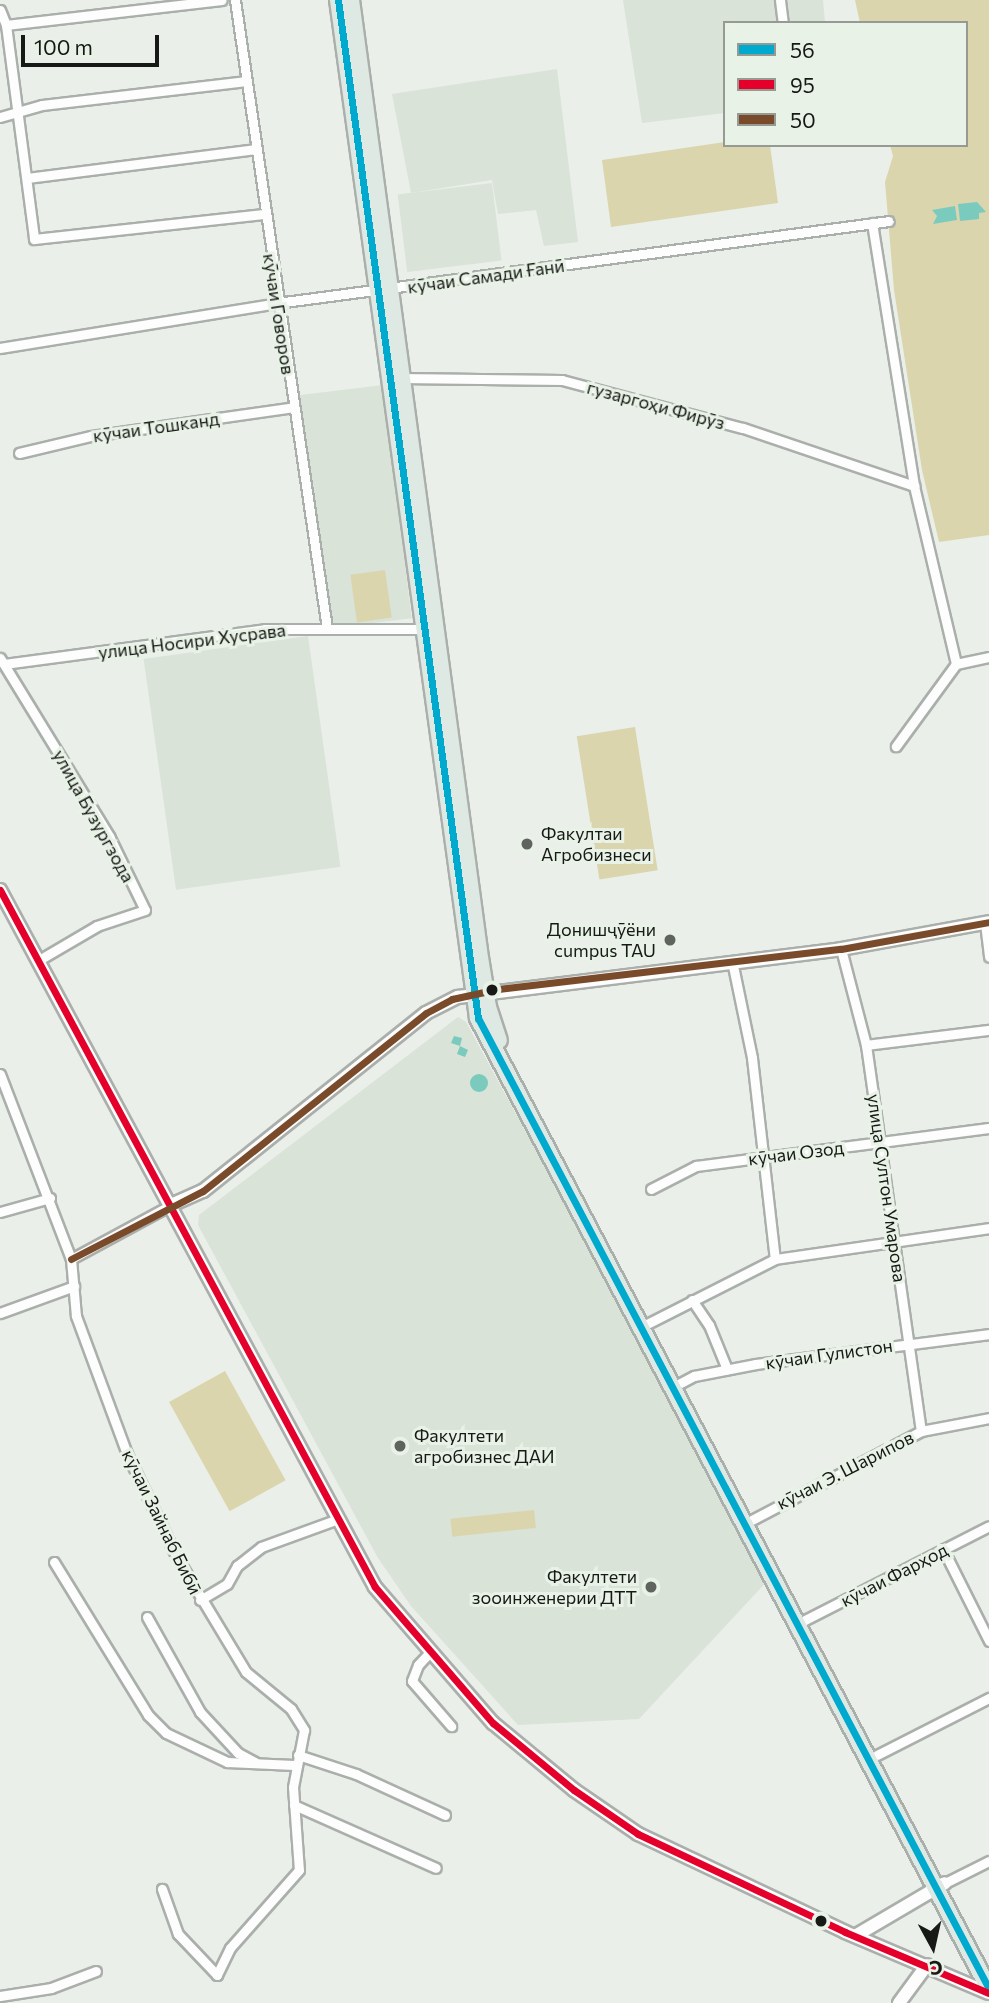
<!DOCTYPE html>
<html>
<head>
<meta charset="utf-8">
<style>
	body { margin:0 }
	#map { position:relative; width:989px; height:2003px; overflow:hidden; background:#eaefe9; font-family:Commissioner,sans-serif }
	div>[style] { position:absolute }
	.built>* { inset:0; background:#d9e3d7; transform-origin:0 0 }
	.green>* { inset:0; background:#dbd5ae; transform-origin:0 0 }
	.water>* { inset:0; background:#7acbbd }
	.round { border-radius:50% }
	.roads { filter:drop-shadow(2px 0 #abafab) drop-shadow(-2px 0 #abafab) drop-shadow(0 2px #abafab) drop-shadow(0 -2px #abafab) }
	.street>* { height:9px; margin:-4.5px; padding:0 4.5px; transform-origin:4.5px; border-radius:4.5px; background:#fcfdfc }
	.secondary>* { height:12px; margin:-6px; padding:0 6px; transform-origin:6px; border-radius:6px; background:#fcfdfc }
	.highway>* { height:16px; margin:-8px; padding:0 8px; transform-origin:8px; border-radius:8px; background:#dfe9e3 }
	.bus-1>* { height:7px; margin:-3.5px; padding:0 3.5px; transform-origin:3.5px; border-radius:3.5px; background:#00a9ce }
	.bus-2>* { height:7px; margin:-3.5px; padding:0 3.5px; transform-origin:3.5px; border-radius:3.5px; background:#e4002b }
	.bus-3>* { height:7px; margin:-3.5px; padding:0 3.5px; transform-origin:3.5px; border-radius:3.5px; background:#7a4b2a }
	.dots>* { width:19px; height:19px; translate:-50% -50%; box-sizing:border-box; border:4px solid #e9f2e6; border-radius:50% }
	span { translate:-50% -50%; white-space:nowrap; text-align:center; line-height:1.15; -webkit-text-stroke:6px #e9f2e6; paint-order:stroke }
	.street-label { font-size:18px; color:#161915 }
	.poi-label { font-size:18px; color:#161915 }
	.left { translate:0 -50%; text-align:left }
	.right { translate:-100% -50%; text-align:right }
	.legend { position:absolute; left:723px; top:21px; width:245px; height:126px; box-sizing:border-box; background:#e9f2e6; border:2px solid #959b92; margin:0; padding:9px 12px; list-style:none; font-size:21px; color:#161915 }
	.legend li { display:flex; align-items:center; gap:14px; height:35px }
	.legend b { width:35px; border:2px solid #959b92 }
	.north { position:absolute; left:898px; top:1912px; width:70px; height:70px; -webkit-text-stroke:5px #e9f2e6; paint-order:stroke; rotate:172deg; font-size:19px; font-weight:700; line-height:28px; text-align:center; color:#161915 }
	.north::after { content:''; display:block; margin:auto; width:24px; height:32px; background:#161915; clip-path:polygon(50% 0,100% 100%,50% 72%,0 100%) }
	.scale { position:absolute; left:21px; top:35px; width:138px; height:32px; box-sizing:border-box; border:4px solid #161915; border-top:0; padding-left:9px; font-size:21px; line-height:24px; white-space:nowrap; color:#161915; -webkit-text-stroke:5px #e9f2e6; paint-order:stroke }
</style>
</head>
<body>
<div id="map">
	<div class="built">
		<i style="clip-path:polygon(623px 0,823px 0,825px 23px,725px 23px,725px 113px,642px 123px)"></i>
		<i style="clip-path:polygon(557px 69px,578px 242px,544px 246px,536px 210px,498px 214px,492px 180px,411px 193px,392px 94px)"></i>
		<i style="left:492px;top:183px;width:78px;height:95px;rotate:83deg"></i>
		<i style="left:383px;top:385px;width:235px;height:89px;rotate:83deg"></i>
		<i style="left:308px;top:636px;width:233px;height:166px;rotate:82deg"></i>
		<i style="clip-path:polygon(458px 1017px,466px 1022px,769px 1579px,639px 1719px,518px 1725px,411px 1606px,378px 1558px,198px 1225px,199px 1215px)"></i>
	</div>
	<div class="green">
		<i style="clip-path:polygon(855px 0,989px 0,989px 535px,939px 542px,922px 470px,894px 290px,885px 182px,893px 156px,890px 145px,966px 145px,966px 23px,860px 23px)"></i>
		<i style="clip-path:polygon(725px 142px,770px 145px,778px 203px,611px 227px,602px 160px)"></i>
		<i style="left:385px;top:570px;width:48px;height:35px;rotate:82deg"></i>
		<i style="left:635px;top:727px;width:145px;height:59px;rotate:81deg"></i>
		<i style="left:225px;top:1371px;width:125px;height:64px;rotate:61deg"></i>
		<i style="left:534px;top:1510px;width:18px;height:84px;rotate:84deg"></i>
	</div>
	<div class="water">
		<i style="clip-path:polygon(977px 202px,986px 212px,979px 213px,979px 219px,960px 221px,958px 204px)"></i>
		<i style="clip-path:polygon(955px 206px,957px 220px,933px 224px,937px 216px,932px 210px)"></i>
		<i style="clip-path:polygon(454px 1036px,462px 1038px,460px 1046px,468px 1050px,465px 1057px,457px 1054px,460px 1046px,451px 1043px)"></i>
		<i class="round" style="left:470px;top:1074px;width:18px;height:18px"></i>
	</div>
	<div class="roads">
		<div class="street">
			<i style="left:235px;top:0;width:635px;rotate:81.67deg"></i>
			<i style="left:780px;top:0;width:23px;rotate:83deg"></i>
			<i style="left:0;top:10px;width:16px;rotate:68deg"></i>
			<i style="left:6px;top:25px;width:216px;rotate:82.5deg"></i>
			<i style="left:34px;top:239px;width:231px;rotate:-6.2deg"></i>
			<i style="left:6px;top:25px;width:217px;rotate:-6.6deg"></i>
			<i style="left:0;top:117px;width:44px;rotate:-15.9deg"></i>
			<i style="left:42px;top:105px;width:206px;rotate:-6.7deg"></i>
			<i style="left:27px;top:178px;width:231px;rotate:-7.2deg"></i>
			<i style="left:872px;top:223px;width:266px;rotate:80.9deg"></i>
			<i style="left:914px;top:486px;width:183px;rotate:76.7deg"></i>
			<i style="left:956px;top:664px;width:102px;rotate:126.2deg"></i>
			<i style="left:0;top:348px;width:281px;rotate:-9.2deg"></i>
			<i style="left:277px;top:303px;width:617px;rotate:-7.63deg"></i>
			<i style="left:400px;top:378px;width:162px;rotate:0.7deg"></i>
			<i style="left:562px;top:380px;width:187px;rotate:14.9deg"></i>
			<i style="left:743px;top:428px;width:181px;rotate:18.7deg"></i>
			<i style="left:19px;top:453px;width:74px;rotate:-13.3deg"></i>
			<i style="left:91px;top:436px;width:205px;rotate:-8.1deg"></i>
			<i style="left:0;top:658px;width:209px;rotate:58.5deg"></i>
			<i style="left:109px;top:836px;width:82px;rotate:64.1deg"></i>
			<i style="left:145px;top:910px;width:51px;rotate:161.6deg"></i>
			<i style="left:97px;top:926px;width:67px;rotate:149.6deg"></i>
			<i style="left:4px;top:664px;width:263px;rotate:-7.6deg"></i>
			<i style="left:265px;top:629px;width:157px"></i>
			<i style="left:956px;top:664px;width:34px;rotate:-12deg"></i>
			<i style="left:985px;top:923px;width:34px;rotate:83deg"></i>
			<i style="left:841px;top:949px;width:99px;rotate:75.4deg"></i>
			<i style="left:866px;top:1045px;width:390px;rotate:81.9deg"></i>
			<i style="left:732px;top:961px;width:99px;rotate:78.3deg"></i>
			<i style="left:752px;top:1058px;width:202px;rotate:83.5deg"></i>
			<i style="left:866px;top:1045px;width:124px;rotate:-7deg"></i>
			<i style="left:0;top:1074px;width:198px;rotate:69deg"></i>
			<i style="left:71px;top:1259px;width:57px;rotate:85deg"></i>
			<i style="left:76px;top:1316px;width:147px;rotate:69.7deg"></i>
			<i style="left:127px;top:1454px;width:113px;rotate:64.3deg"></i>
			<i style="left:176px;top:1556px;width:135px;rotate:58.9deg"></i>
			<i style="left:246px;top:1672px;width:58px;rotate:39.4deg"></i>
			<i style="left:291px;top:1709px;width:25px;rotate:58deg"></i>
			<i style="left:304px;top:1730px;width:58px;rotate:100.9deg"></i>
			<i style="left:293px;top:1787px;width:83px;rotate:85.9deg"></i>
			<i style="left:299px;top:1870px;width:104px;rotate:131.5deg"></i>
			<i style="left:230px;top:1948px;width:30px;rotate:116deg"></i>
			<i style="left:217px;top:1975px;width:57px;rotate:-133.6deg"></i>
			<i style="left:178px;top:1934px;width:48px;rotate:-109.6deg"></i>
			<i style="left:651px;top:1189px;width:51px;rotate:-27.1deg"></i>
			<i style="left:696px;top:1166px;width:295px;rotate:-7.4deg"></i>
			<i style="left:0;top:1212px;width:52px;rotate:-15.6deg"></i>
			<i style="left:71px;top:1259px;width:114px;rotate:-28.4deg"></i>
			<i style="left:692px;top:1300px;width:30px;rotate:56deg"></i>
			<i style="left:709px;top:1325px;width:48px;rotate:67.8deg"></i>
			<i style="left:0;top:1313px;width:79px;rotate:-20deg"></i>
			<i style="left:641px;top:1327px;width:150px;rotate:-26.9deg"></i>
			<i style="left:775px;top:1259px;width:216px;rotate:-8.2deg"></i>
			<i style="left:673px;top:1387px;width:24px;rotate:-28deg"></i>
			<i style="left:694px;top:1376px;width:63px;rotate:-11deg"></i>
			<i style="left:756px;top:1364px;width:235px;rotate:-7.3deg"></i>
			<i style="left:746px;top:1523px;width:198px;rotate:-27.7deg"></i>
			<i style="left:921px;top:1431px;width:69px;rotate:-10.8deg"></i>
			<i style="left:943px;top:1549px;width:103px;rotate:63.4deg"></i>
			<i style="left:54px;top:1562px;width:180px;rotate:58.4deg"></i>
			<i style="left:148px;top:1715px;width:25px;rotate:45deg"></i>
			<i style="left:166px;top:1733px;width:68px;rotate:25.4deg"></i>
			<i style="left:227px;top:1762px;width:67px;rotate:2.6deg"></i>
			<i style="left:200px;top:1600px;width:31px;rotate:-31deg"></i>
			<i style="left:227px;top:1584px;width:21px;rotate:-61deg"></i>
			<i style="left:237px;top:1566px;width:31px;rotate:-38deg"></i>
			<i style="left:261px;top:1547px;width:82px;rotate:-20deg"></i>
			<i style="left:147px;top:1617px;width:109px;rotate:60.8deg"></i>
			<i style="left:200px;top:1712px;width:56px;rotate:47.2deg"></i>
			<i style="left:238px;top:1753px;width:19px;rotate:28deg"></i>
			<i style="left:799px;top:1623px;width:213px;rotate:-27deg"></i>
			<i style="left:431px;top:1651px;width:19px;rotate:133deg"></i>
			<i style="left:418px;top:1665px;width:17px;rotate:111deg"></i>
			<i style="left:412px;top:1681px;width:60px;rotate:49.1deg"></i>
			<i style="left:298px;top:1755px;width:61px;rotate:18.1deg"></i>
			<i style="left:356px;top:1774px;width:98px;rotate:24.7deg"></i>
			<i style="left:877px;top:1755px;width:126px;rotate:-27deg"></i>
			<i style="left:294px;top:1805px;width:155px;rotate:23.9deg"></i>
			<i style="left:945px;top:1883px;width:49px;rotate:-26.6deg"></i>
			<i style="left:0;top:1996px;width:52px;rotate:-8.9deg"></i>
			<i style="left:51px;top:1988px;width:48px;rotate:-20.7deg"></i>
		</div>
		<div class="secondary">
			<i style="left:0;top:890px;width:791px;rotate:61.72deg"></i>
			<i style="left:375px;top:1587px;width:180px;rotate:49.1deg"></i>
			<i style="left:493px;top:1723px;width:105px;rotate:39.6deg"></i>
			<i style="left:574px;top:1790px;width:78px;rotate:34.5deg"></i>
			<i style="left:638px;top:1834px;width:229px;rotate:25.3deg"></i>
			<i style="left:845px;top:1932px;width:156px;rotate:23deg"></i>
			<i style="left:171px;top:1205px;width:35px;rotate:-24deg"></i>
			<i style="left:203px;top:1191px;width:285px;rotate:-38.6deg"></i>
			<i style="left:426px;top:1013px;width:36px;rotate:-27deg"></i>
			<i style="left:458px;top:997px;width:386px;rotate:-7.1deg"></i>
			<i style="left:841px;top:949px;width:150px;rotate:-10.3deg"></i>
			<i style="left:855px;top:1936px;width:104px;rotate:-30.5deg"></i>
			<i style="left:899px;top:2003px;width:47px;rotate:-53.6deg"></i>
		</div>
		<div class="highway">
			<i style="left:338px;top:0;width:1028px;rotate:82.17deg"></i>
			<i style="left:478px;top:1018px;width:1097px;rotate:62.24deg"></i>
			<i style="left:351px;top:0;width:960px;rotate:82.33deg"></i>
			<i style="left:479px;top:951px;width:57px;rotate:80.9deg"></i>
			<i style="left:488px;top:1007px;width:35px;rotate:72deg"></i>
		</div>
	</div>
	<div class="bus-1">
		<i style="left:338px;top:0;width:1028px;rotate:82.17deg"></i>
		<i style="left:478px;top:1018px;width:1097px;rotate:62.24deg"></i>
	</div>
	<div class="bus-2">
		<i style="left:0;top:890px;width:791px;rotate:61.72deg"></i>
		<i style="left:375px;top:1587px;width:180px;rotate:49.1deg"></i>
		<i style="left:493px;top:1723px;width:105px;rotate:39.6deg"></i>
		<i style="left:574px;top:1790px;width:78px;rotate:34.5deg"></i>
		<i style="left:638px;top:1834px;width:229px;rotate:25.3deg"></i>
		<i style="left:845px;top:1932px;width:156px;rotate:23deg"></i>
	</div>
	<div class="bus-3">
		<i style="left:71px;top:1259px;width:148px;rotate:-27.3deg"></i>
		<i style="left:203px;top:1191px;width:285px;rotate:-38.6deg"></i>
		<i style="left:426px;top:1013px;width:30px;rotate:-28deg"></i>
		<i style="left:452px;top:999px;width:47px;rotate:-12.3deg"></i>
		<i style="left:498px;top:989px;width:345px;rotate:-6.7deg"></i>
		<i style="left:841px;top:949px;width:150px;rotate:-10.3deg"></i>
	</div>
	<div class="dots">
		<i style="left:527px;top:844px;background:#60645f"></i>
		<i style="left:670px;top:940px;background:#60645f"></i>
		<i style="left:492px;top:990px;background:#161915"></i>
		<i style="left:400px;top:1446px;background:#60645f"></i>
		<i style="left:651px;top:1587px;background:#60645f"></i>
		<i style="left:821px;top:1921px;background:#161915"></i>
	</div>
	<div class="street-label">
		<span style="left:486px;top:276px;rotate:-8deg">кӯчаи Самади Ғанӣ</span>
		<span style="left:279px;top:314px;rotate:81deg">кӯчаи Говоров</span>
		<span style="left:656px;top:405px;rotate:15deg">гузаргоҳи Фирӯз</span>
		<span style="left:156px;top:427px;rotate:-8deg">кӯчаи Тошканд</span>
		<span style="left:192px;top:641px;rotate:-7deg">улица Носири Хусрава</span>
		<span style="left:94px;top:816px;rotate:61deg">улица Бузургзода</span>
		<span style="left:796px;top:1153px;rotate:-7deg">кӯчаи Озод</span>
		<span style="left:887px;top:1188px;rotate:82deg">улица Султон Умарова</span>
		<span style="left:829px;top:1354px;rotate:-8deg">кӯчаи Гулистон</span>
		<span style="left:845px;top:1470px;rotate:-27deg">кӯчаи Э. Шарипов</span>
		<span style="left:162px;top:1522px;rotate:64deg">кӯчаи Зайнаб Бибӣ</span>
		<span style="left:894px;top:1575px;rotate:-27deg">кӯчаи Фарҳод</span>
	</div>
	<div class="poi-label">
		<span class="left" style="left:541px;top:844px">Факултаи<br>Агробизнеси</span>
		<span class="right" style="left:656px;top:940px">Донишҷӯёни<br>cumpus TAU</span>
		<span class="left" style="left:414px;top:1446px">Факултети<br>агробизнес ДАИ</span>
		<span class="right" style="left:637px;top:1587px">Факултети<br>зооинженерии ДТТ</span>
	</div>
	<ul class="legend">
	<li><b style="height:9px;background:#00a9ce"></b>56</li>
	<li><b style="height:9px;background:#e4002b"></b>95</li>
	<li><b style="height:9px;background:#7a4b2a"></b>50</li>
	</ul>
	<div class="north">С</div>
	<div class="scale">100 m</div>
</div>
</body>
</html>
